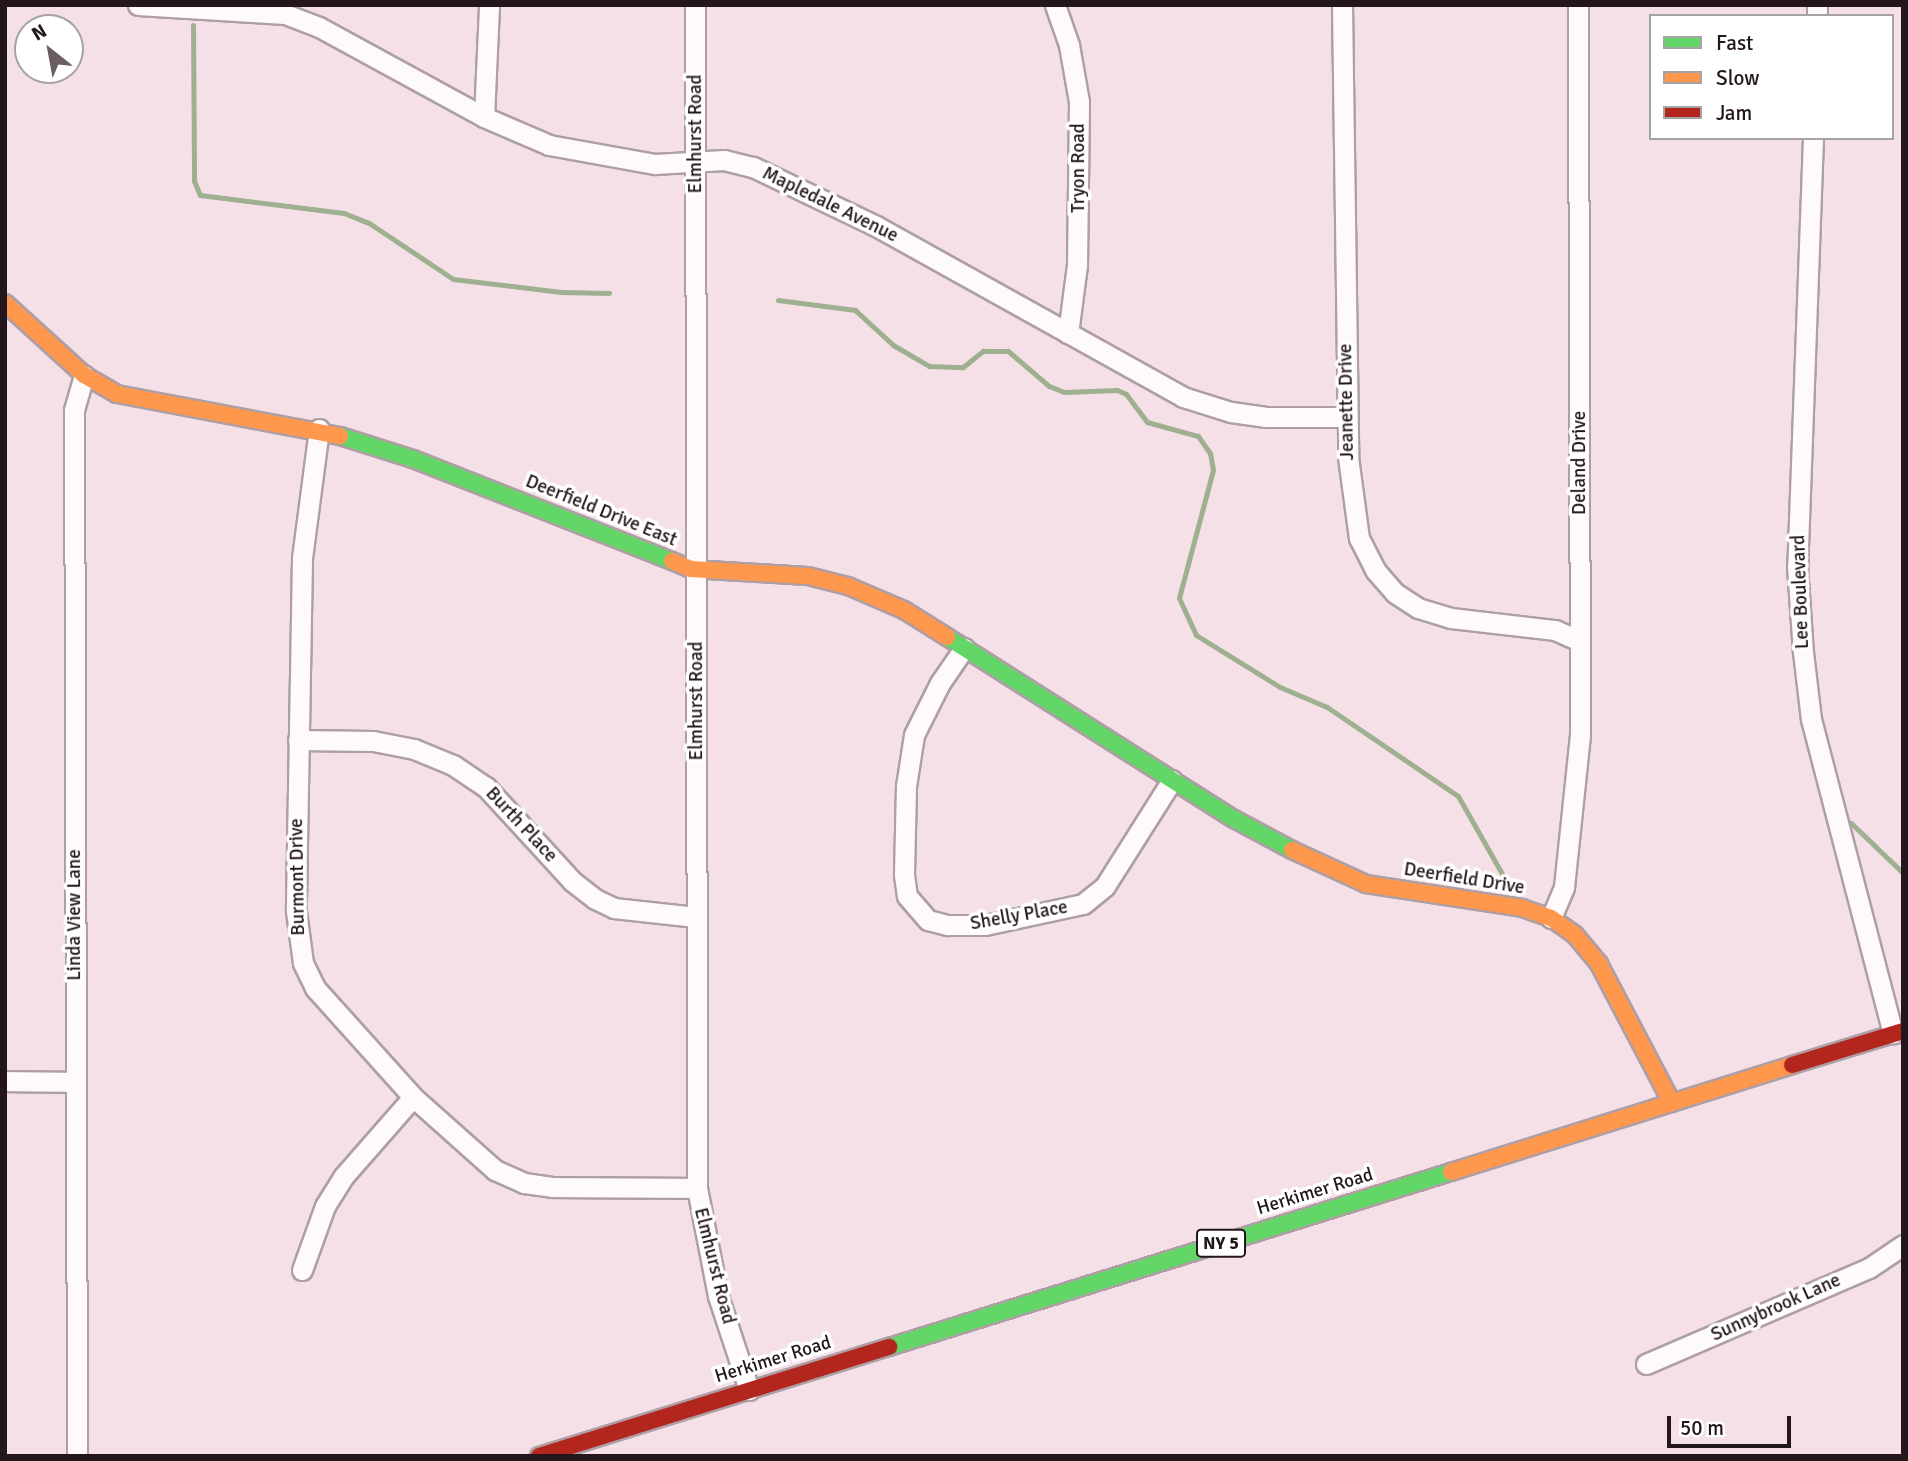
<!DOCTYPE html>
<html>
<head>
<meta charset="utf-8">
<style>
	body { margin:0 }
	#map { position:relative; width:1908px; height:1461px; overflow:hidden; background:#f5e0e8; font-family:Signika,sans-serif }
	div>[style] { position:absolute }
	.stream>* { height:5px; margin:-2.5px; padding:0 2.5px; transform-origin:2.5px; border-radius:2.5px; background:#9eb08f }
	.roads { filter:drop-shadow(2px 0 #ae9fa4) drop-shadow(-2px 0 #ae9fa4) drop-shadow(0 2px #ae9fa4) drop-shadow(0 -2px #ae9fa4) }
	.street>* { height:19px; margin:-9.5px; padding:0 9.5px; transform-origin:9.5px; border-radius:9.5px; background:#fefafc }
	.fast>* { height:16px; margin:-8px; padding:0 8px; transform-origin:8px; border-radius:8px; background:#63d668 }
	.slow>* { height:16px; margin:-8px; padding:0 8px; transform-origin:8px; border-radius:8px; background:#ff974d }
	.jam>* { height:16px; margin:-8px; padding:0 8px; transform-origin:8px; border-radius:8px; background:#b3261e }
	span { translate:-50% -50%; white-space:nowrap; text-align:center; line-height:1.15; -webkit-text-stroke:7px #fff; paint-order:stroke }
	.shield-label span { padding:2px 5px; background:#fff; border:2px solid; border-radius:5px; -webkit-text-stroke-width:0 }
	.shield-label { font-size:18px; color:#23161c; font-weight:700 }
	.street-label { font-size:19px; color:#23161c }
	.frame { position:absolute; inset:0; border:7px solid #23161c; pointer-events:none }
	.legend { position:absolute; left:1649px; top:14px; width:245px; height:126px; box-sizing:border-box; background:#fff; border:2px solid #a7a2a4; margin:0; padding:9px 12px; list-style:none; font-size:21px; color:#23161c }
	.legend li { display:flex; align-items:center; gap:14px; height:35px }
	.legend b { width:35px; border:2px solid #a7a2a4 }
	.north { position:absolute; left:14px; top:14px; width:70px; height:70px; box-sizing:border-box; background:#fff; border:2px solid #a7a2a4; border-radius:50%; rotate:329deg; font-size:19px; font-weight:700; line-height:28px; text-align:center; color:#23161c }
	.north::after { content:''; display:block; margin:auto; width:24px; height:32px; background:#6c5d63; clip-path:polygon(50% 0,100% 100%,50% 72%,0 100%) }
	.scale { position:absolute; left:1667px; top:1416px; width:124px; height:32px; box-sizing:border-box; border:4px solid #23161c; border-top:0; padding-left:9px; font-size:21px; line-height:24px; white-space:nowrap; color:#23161c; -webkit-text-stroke:5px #fff; paint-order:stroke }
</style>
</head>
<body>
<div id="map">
	<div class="stream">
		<i style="left:193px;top:25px;width:156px;rotate:89.6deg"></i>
		<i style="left:194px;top:181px;width:15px;rotate:67deg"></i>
		<i style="left:200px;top:195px;width:145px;rotate:7.1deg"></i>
		<i style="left:344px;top:213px;width:27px;rotate:22deg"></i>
		<i style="left:369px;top:223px;width:101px;rotate:33.7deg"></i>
		<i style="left:453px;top:279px;width:109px;rotate:6.9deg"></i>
		<i style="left:561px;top:292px;width:48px;rotate:1.2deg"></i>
		<i style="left:778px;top:300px;width:78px;rotate:7.4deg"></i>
		<i style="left:855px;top:310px;width:52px;rotate:42.6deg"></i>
		<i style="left:893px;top:345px;width:42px;rotate:30.3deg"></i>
		<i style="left:929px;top:366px;width:34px;rotate:2deg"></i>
		<i style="left:963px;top:367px;width:26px;rotate:-39deg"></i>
		<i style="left:983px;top:351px;width:25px"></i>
		<i style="left:1008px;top:351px;width:54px;rotate:40.5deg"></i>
		<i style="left:1049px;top:386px;width:16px;rotate:22deg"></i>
		<i style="left:1064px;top:392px;width:53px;rotate:-2.2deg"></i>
		<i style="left:1117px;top:390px;width:10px;rotate:24deg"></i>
		<i style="left:1126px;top:394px;width:35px;rotate:53deg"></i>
		<i style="left:1147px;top:422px;width:53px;rotate:15.4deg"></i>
		<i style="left:1198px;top:436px;width:21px;rotate:55deg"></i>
		<i style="left:1210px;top:453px;width:17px;rotate:80deg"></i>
		<i style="left:1213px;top:470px;width:132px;rotate:104.9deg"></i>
		<i style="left:1179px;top:598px;width:41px;rotate:65.3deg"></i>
		<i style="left:1196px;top:635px;width:99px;rotate:31.8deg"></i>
		<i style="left:1280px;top:687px;width:51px;rotate:23.1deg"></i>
		<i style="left:1327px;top:707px;width:158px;rotate:34.2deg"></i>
		<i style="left:1458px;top:796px;width:98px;rotate:60.5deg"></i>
		<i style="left:1851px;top:823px;width:72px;rotate:43.9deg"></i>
	</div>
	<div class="roads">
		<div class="street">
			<i style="left:138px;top:5px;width:147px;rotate:3.5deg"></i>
			<i style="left:285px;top:14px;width:36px;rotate:21deg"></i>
			<i style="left:319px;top:27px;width:188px;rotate:28.6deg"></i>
			<i style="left:484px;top:117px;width:71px;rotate:23.3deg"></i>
			<i style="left:549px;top:145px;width:108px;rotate:10.2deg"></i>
			<i style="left:655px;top:164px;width:69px;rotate:-3.3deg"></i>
			<i style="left:724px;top:160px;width:30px;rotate:14deg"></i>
			<i style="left:753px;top:167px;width:136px;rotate:25.6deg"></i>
			<i style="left:876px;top:226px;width:351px;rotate:29.1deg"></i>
			<i style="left:1183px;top:397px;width:50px;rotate:17.4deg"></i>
			<i style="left:1231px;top:412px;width:34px;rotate:8deg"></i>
			<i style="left:1265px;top:417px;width:82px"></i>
			<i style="left:695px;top:5px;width:1183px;rotate:89.9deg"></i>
			<i style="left:697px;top:1188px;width:110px;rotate:79deg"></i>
			<i style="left:718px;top:1296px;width:99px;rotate:71.7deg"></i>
			<i style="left:1055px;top:5px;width:42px;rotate:70.7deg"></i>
			<i style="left:1069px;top:45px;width:58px;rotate:80deg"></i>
			<i style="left:1079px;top:102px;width:163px;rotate:90.7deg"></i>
			<i style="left:1077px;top:265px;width:69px;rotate:97.5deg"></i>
			<i style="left:1342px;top:5px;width:452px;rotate:89.2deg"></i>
			<i style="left:1348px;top:457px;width:82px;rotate:82.3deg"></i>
			<i style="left:1359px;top:538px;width:36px;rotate:63deg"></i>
			<i style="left:1375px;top:570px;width:30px;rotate:49deg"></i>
			<i style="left:1395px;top:593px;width:27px;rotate:33deg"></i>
			<i style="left:1418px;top:608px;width:34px;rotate:17deg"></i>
			<i style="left:1451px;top:618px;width:105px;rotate:6.6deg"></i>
			<i style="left:1555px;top:630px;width:27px;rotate:24deg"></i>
			<i style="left:1817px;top:5px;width:11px;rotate:90deg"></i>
			<i style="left:484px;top:117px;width:112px;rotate:-87.4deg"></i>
			<i style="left:1813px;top:138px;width:427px;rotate:92.1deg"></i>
			<i style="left:1797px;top:565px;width:87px;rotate:86.1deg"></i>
			<i style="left:1803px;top:652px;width:67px;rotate:83.2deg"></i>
			<i style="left:1811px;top:719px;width:325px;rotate:75.4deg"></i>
			<i style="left:319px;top:429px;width:131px;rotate:97.5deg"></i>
			<i style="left:302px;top:559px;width:352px;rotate:91deg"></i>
			<i style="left:296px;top:911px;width:52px;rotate:82.3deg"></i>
			<i style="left:303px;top:963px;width:28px;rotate:64deg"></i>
			<i style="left:315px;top:988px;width:147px;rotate:48deg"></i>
			<i style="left:413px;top:1097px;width:110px;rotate:41.7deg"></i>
			<i style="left:495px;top:1170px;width:32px;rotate:24deg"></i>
			<i style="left:524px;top:1183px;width:28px;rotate:8deg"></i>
			<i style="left:552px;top:1187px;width:145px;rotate:0.4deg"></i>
			<i style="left:964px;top:648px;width:42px;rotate:124.4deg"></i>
			<i style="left:940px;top:683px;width:58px;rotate:116.6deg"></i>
			<i style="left:914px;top:735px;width:52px;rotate:98.9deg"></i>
			<i style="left:906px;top:786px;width:89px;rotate:91.3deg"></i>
			<i style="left:904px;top:875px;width:21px;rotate:82deg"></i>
			<i style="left:907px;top:896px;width:32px;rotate:49deg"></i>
			<i style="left:928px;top:920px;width:20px;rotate:15deg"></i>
			<i style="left:947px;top:925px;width:38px"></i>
			<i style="left:985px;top:925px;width:100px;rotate:-12.1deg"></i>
			<i style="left:1083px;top:904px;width:28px;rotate:-39deg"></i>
			<i style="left:1105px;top:886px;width:125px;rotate:-57.7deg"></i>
			<i style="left:298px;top:740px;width:75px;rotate:0.8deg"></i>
			<i style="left:373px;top:741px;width:42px;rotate:11deg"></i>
			<i style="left:414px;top:749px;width:42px;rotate:22.3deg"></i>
			<i style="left:453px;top:765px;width:40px;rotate:34deg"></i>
			<i style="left:486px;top:787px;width:127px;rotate:47.5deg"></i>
			<i style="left:572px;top:881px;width:29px;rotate:38deg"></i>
			<i style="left:595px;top:899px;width:21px;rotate:25deg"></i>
			<i style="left:614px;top:908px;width:82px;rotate:6.3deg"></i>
			<i style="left:1551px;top:918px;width:34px;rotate:-67deg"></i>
			<i style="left:1564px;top:887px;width:152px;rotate:-84deg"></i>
			<i style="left:1580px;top:736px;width:731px;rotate:-90.16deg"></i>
			<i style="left:5px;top:1081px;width:70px;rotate:0.8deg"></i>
			<i style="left:302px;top:1270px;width:68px;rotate:-70.2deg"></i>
			<i style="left:325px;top:1206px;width:34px;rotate:-58deg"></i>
			<i style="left:343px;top:1177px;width:106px;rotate:-48.8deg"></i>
			<i style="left:1646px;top:1364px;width:243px;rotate:-23.3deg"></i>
			<i style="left:1869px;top:1268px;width:41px;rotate:-34.1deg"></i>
			<i style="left:77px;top:1456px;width:1046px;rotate:-90.16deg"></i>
			<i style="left:74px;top:410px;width:36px;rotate:-74deg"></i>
		</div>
		<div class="fast">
			<i style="left:340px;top:436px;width:77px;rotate:17.5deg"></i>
			<i style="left:413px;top:459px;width:278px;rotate:21.5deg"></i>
			<i style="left:947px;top:637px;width:340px;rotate:32.4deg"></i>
			<i style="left:1234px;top:819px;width:66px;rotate:28.1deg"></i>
			<i style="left:889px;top:1347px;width:589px;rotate:-17.3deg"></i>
		</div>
		<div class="slow">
			<i style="left:5px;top:303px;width:107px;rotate:42.3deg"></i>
			<i style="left:84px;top:375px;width:38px;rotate:30deg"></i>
			<i style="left:117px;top:394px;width:227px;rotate:10.7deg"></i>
			<i style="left:672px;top:561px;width:21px;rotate:23deg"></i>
			<i style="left:691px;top:569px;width:117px;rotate:3.4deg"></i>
			<i style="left:808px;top:576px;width:41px;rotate:14deg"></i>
			<i style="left:848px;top:586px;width:61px;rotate:23.2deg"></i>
			<i style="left:904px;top:610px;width:51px;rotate:32.1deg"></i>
			<i style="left:1292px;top:850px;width:81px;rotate:24.7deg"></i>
			<i style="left:1366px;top:884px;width:158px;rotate:8.7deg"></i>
			<i style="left:1522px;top:908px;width:31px;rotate:19deg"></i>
			<i style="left:1551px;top:918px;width:29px;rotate:35deg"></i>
			<i style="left:1575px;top:935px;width:38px;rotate:50deg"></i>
			<i style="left:1599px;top:964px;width:157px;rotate:62.3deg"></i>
			<i style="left:1451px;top:1172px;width:357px;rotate:-17.4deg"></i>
		</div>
		<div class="jam">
			<i style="left:1792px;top:1065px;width:116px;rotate:-17deg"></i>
			<i style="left:539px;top:1456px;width:367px;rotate:-17.3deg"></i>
		</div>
	</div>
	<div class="shield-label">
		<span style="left:1221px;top:1243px">NY 5</span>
	</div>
	<div class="street-label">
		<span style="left:696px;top:134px;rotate:-90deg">Elmhurst Road</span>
		<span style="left:1079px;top:168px;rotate:-90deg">Tryon Road</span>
		<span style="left:830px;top:205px;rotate:26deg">Mapledale Avenue</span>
		<span style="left:1347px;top:402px;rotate:-91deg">Jeanette Drive</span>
		<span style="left:1580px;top:463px;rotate:-90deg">Deland Drive</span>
		<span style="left:601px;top:511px;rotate:22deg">Deerfield Drive East</span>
		<span style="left:1801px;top:592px;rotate:-92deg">Lee Boulevard</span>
		<span style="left:697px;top:701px;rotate:-90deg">Elmhurst Road</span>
		<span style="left:521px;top:825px;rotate:47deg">Burth Place</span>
		<span style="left:298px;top:877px;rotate:-91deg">Burmont Drive</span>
		<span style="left:1464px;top:879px;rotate:9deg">Deerfield Drive</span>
		<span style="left:75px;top:915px;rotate:-90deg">Linda View Lane</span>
		<span style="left:1019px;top:916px;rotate:-10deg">Shelly Place</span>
		<span style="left:1315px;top:1192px;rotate:-17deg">Herkimer Road</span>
		<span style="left:714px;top:1266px;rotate:76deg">Elmhurst Road</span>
		<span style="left:1776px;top:1308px;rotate:-24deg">Sunnybrook Lane</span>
		<span style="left:773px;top:1360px;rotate:-17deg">Herkimer Road</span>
	</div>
	<div class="frame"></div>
	<ul class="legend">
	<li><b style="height:9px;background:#63d668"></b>Fast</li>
	<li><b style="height:9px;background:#ff974d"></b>Slow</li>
	<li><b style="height:9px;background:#b3261e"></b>Jam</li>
	</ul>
	<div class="north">N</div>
	<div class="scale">50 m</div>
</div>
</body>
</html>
